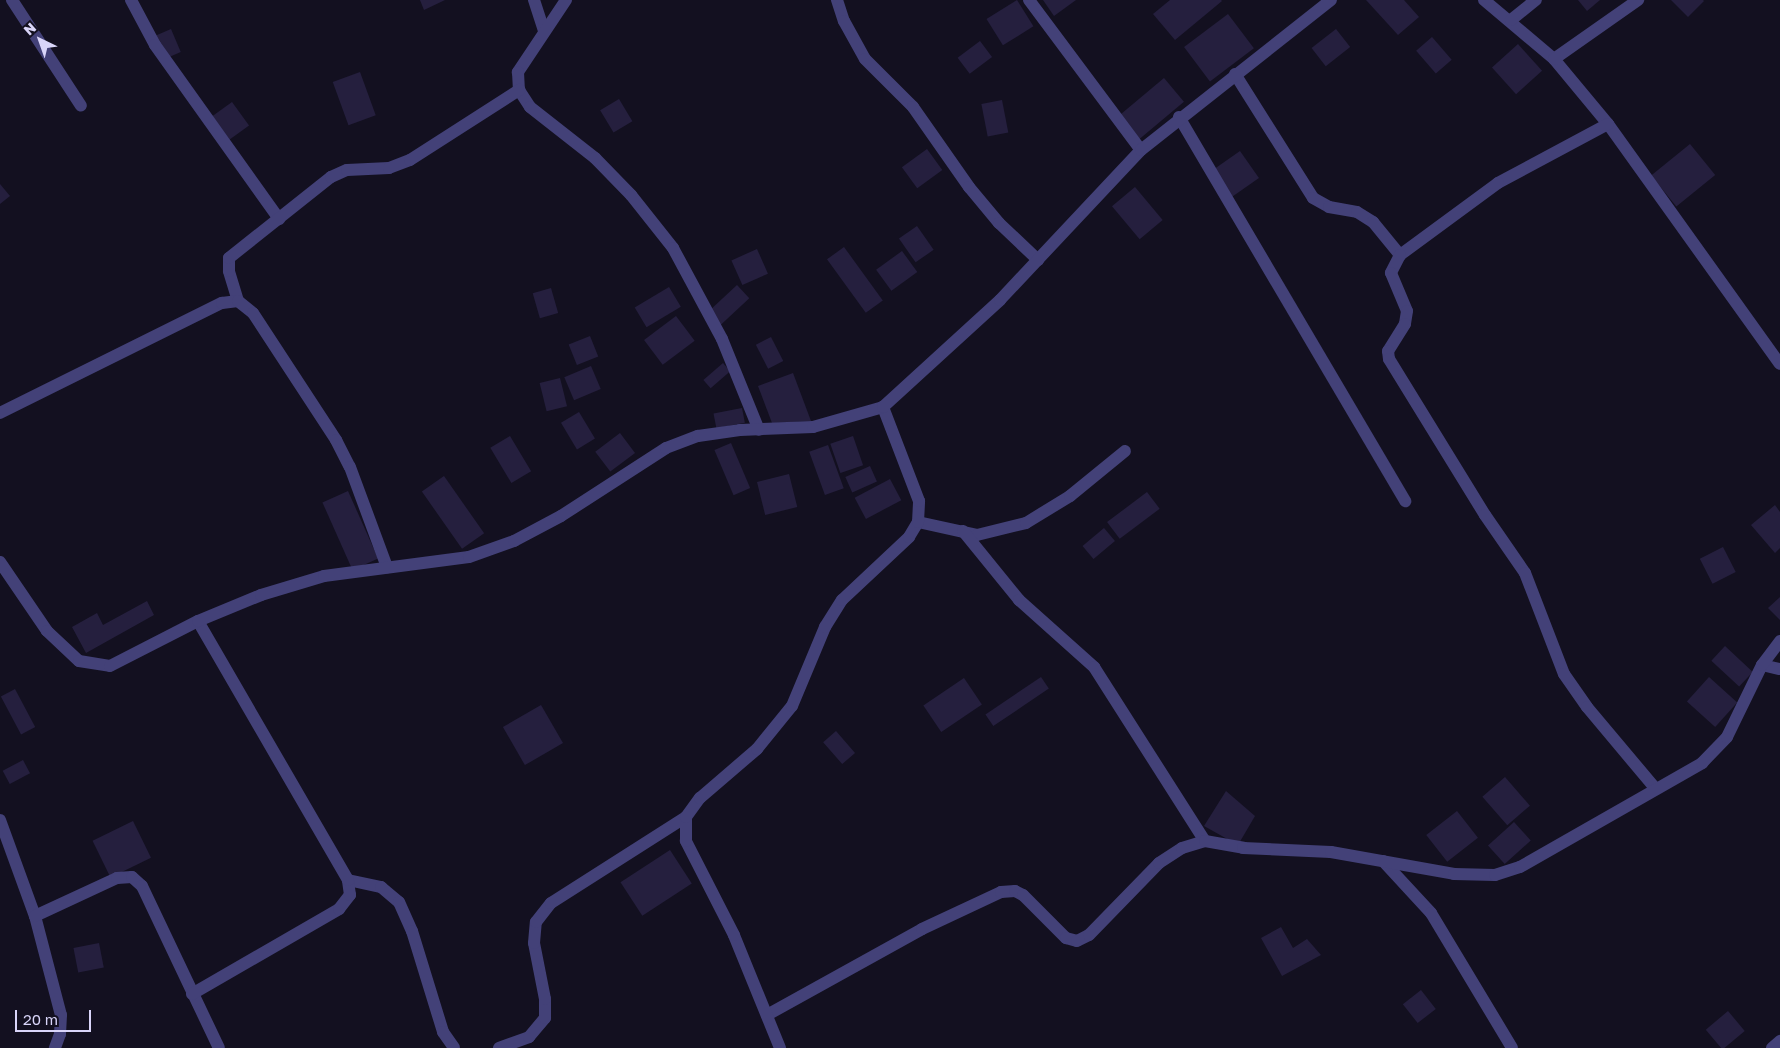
<!DOCTYPE html>
<html>
<head>
<meta charset="utf-8">
<style>
	body { margin:0 }
	#map { position:relative; width:1780px; height:1048px; overflow:hidden; background:#131020; font-family:"Golos Text",sans-serif }
	div>[style] { position:absolute }
	.building>* { inset:0; background:#251f3e; transform-origin:0 0 }
	.minor>* { height:12px; margin:-6px; padding:0 6px; transform-origin:6px; border-radius:6px; background:#434178 }
	.tertiary>* { height:12px; margin:-6px; padding:0 6px; transform-origin:6px; border-radius:6px; background:#434178 }
	span { translate:-50% -50%; white-space:nowrap; text-align:center; line-height:1.15; -webkit-text-stroke:5px #131020; paint-order:stroke }
	.north { position:absolute; left:15px; top:15px; width:50px; height:50px; -webkit-text-stroke:4px #131020; paint-order:stroke; rotate:318deg; font-size:14px; font-weight:700; line-height:20px; text-align:center; color:#d9d5f9 }
	.north::after { content:''; display:block; margin:auto; width:18px; height:22px; background:#d9d5f9; clip-path:polygon(50% 0,100% 100%,50% 72%,0 100%) }
	.scale { position:absolute; left:15px; top:1010px; width:76px; height:22px; box-sizing:border-box; border:2px solid #d9d5f9; border-top:0; padding-left:6px; font-size:15px; line-height:18px; white-space:nowrap; color:#d9d5f9; -webkit-text-stroke:4px #131020; paint-order:stroke }
</style>
</head>
<body>
<div id="map">
	<div class="building">
		<i style="clip-path:polygon(420px 0,445px 0,424px 10px)"></i>
		<i style="left:1017px;top:0;width:31px;height:36px;rotate:58deg"></i>
		<i style="clip-path:polygon(1043px 0,1076px 0,1054px 16px)"></i>
		<i style="clip-path:polygon(1170px 0,1221px 0,1222px 1px,1175px 40px,1153px 14px)"></i>
		<i style="clip-path:polygon(1366px 0,1404px 0,1419px 17px,1398px 35px)"></i>
		<i style="clip-path:polygon(1578px 0,1600px 0,1587px 11px)"></i>
		<i style="clip-path:polygon(1671px 0,1703px 0,1704px 1px,1688px 17px)"></i>
		<i style="left:1228px;top:14px;width:43px;height:55px;rotate:53deg"></i>
		<i style="left:171px;top:29px;width:25px;height:17px;rotate:67deg"></i>
		<i style="left:1336px;top:29px;width:23px;height:31px;rotate:52deg"></i>
		<i style="left:1432px;top:37px;width:30px;height:21px;rotate:49deg"></i>
		<i style="left:980px;top:41px;width:20px;height:28px;rotate:53deg"></i>
		<i style="left:1518px;top:44px;width:36px;height:35px;rotate:48deg"></i>
		<i style="left:360px;top:72px;width:46px;height:29px;rotate:70deg"></i>
		<i style="left:1164px;top:78px;width:31px;height:58px;rotate:50deg"></i>
		<i style="left:619px;top:99px;width:26px;height:22px;rotate:59deg"></i>
		<i style="left:1002px;top:100px;width:33px;height:21px;rotate:79deg"></i>
		<i style="left:232px;top:102px;width:29px;height:24px;rotate:54deg"></i>
		<i style="left:1690px;top:144px;width:40px;height:50px;rotate:51deg"></i>
		<i style="left:927px;top:149px;width:26px;height:31px;rotate:54deg"></i>
		<i style="left:1240px;top:151px;width:33px;height:34px;rotate:55deg"></i>
		<i style="clip-path:polygon(0 184px,10px 196px,0 204px)"></i>
		<i style="left:1135px;top:187px;width:43px;height:30px;rotate:50deg"></i>
		<i style="left:917px;top:226px;width:29px;height:22px;rotate:55deg"></i>
		<i style="left:844px;top:247px;width:66px;height:21px;rotate:54deg"></i>
		<i style="left:757px;top:249px;width:27px;height:28px;rotate:66deg"></i>
		<i style="left:902px;top:251px;width:26px;height:32px;rotate:54deg"></i>
		<i style="left:737px;top:285px;width:18px;height:40px;rotate:47deg"></i>
		<i style="left:669px;top:287px;width:23px;height:40px;rotate:59deg"></i>
		<i style="left:551px;top:288px;width:26px;height:19px;rotate:74deg"></i>
		<i style="left:676px;top:316px;width:31px;height:40px;rotate:53deg"></i>
		<i style="left:590px;top:336px;width:22px;height:23px;rotate:68deg"></i>
		<i style="left:771px;top:337px;width:27px;height:17px;rotate:63deg"></i>
		<i style="left:723px;top:363px;width:11px;height:26px;rotate:49deg"></i>
		<i style="left:591px;top:366px;width:25px;height:29px;rotate:67deg"></i>
		<i style="clip-path:polygon(793px 373px,811px 421px,772px 423px,758px 386px)"></i>
		<i style="left:560px;top:378px;width:29px;height:21px;rotate:76deg"></i>
		<i style="left:742px;top:408px;width:15px;height:29px;rotate:79deg"></i>
		<i style="left:579px;top:412px;width:31px;height:21px;rotate:59deg"></i>
		<i style="left:620px;top:433px;width:25px;height:31px;rotate:53deg"></i>
		<i style="left:510px;top:436px;width:41px;height:23px;rotate:59deg"></i>
		<i style="left:853px;top:436px;width:31px;height:24px;rotate:71deg"></i>
		<i style="left:731px;top:443px;width:49px;height:18px;rotate:67deg"></i>
		<i style="left:828px;top:445px;width:46px;height:20px;rotate:70deg"></i>
		<i style="left:870px;top:466px;width:17px;height:27px;rotate:66deg"></i>
		<i style="left:789px;top:474px;width:34px;height:33px;rotate:76deg"></i>
		<i style="left:444px;top:476px;width:70px;height:27px;rotate:55deg"></i>
		<i style="left:890px;top:479px;width:24px;height:40px;rotate:62deg"></i>
		<i style="left:348px;top:491px;width:74px;height:28px;rotate:66deg"></i>
		<i style="left:1147px;top:492px;width:21px;height:50px;rotate:53deg"></i>
		<i style="clip-path:polygon(1775px 505px,1780px 512px,1780px 548px,1775px 553px,1751px 525px)"></i>
		<i style="left:1104px;top:528px;width:17px;height:28px;rotate:50deg"></i>
		<i style="left:1723px;top:547px;width:28px;height:26px;rotate:63deg"></i>
		<i style="clip-path:polygon(1780px 597px,1780px 620px,1768px 608px)"></i>
		<i style="clip-path:polygon(147px 601px,154px 615px,86px 653px,72px 627px,97px 613px,103px 625px)"></i>
		<i style="left:1725px;top:646px;width:38px;height:20px;rotate:43deg"></i>
		<i style="left:1041px;top:677px;width:14px;height:67px;rotate:56deg"></i>
		<i style="left:1709px;top:677px;width:38px;height:33px;rotate:42deg"></i>
		<i style="left:964px;top:678px;width:32px;height:49px;rotate:56deg"></i>
		<i style="left:15px;top:689px;width:43px;height:16px;rotate:62deg"></i>
		<i style="left:541px;top:705px;width:44px;height:44px;rotate:60deg"></i>
		<i style="left:836px;top:731px;width:29px;height:17px;rotate:49deg"></i>
		<i style="left:23px;top:760px;width:15px;height:23px;rotate:62deg"></i>
		<i style="left:1505px;top:777px;width:38px;height:30px;rotate:49deg"></i>
		<i style="clip-path:polygon(1226px 791px,1255px 816px,1238px 845px,1204px 826px)"></i>
		<i style="left:1457px;top:811px;width:34px;height:39px;rotate:52deg"></i>
		<i style="left:133px;top:821px;width:41px;height:45px;rotate:64deg"></i>
		<i style="left:1514px;top:822px;width:25px;height:35px;rotate:48deg"></i>
		<i style="left:670px;top:850px;width:40px;height:59px;rotate:57deg"></i>
		<i style="clip-path:polygon(1281px 927px,1293px 948px,1307px 939px,1321px 955px,1282px 976px,1261px 938px)"></i>
		<i style="left:99px;top:943px;width:25px;height:26px;rotate:79deg"></i>
		<i style="left:1421px;top:990px;width:24px;height:23px;rotate:52deg"></i>
		<i style="left:1728px;top:1011px;width:26px;height:29px;rotate:50deg"></i>
	</div>
	<div class="minor">
		<i style="left:12px;top:0;width:126px;rotate:56.9deg"></i>
		<i style="left:131px;top:0;width:51px;rotate:61.9deg"></i>
		<i style="left:155px;top:45px;width:214px;rotate:54.5deg"></i>
		<i style="left:534px;top:0;width:33px;rotate:72deg"></i>
		<i style="left:566px;top:0;width:87px;rotate:123.7deg"></i>
		<i style="left:518px;top:72px;width:18px;rotate:87deg"></i>
		<i style="left:519px;top:90px;width:20px;rotate:57deg"></i>
		<i style="left:530px;top:107px;width:83px;rotate:38.1deg"></i>
		<i style="left:595px;top:158px;width:52px;rotate:45.8deg"></i>
		<i style="left:631px;top:195px;width:68px;rotate:51.6deg"></i>
		<i style="left:673px;top:248px;width:103px;rotate:61.7deg"></i>
		<i style="left:722px;top:339px;width:98px;rotate:67.9deg"></i>
		<i style="left:837px;top:0;width:22px;rotate:72deg"></i>
		<i style="left:844px;top:21px;width:43px;rotate:61.1deg"></i>
		<i style="left:865px;top:59px;width:68px;rotate:45deg"></i>
		<i style="left:913px;top:107px;width:98px;rotate:55deg"></i>
		<i style="left:969px;top:187px;width:47px;rotate:50.2deg"></i>
		<i style="left:999px;top:223px;width:54px;rotate:43.5deg"></i>
		<i style="left:1029px;top:0;width:187px;rotate:53.3deg"></i>
		<i style="left:1484px;top:0;width:92px;rotate:40.1deg"></i>
		<i style="left:1554px;top:59px;width:85px;rotate:50.3deg"></i>
		<i style="left:1608px;top:124px;width:295px;rotate:54.4deg"></i>
		<i style="left:1511px;top:20px;width:32px;rotate:-39deg"></i>
		<i style="left:1554px;top:59px;width:103px;rotate:-35.1deg"></i>
		<i style="left:1235px;top:74px;width:146px;rotate:57.8deg"></i>
		<i style="left:1313px;top:198px;width:18px;rotate:29deg"></i>
		<i style="left:1329px;top:207px;width:28px;rotate:10deg"></i>
		<i style="left:1357px;top:212px;width:19px;rotate:32deg"></i>
		<i style="left:1373px;top:222px;width:43px;rotate:50.7deg"></i>
		<i style="left:1179px;top:117px;width:446px;rotate:59.5deg"></i>
		<i style="left:1608px;top:124px;width:125px;rotate:151.8deg"></i>
		<i style="left:1498px;top:183px;width:122px;rotate:143.7deg"></i>
		<i style="left:1400px;top:255px;width:20px;rotate:117deg"></i>
		<i style="left:1391px;top:273px;width:41px;rotate:67.2deg"></i>
		<i style="left:1407px;top:311px;width:13px;rotate:99deg"></i>
		<i style="left:1405px;top:324px;width:32px;rotate:122deg"></i>
		<i style="left:1388px;top:351px;width:8px;rotate:83deg"></i>
		<i style="left:1389px;top:359px;width:183px;rotate:58.4deg"></i>
		<i style="left:1485px;top:515px;width:70px;rotate:55.4deg"></i>
		<i style="left:1525px;top:573px;width:108px;rotate:68.9deg"></i>
		<i style="left:1564px;top:674px;width:40px;rotate:55.1deg"></i>
		<i style="left:1587px;top:707px;width:106px;rotate:50deg"></i>
		<i style="left:238px;top:301px;width:31px;rotate:-107deg"></i>
		<i style="left:229px;top:271px;width:13px;rotate:-90deg"></i>
		<i style="left:229px;top:258px;width:130px;rotate:-38.5deg"></i>
		<i style="left:331px;top:177px;width:17px;rotate:-24deg"></i>
		<i style="left:347px;top:170px;width:42px;rotate:-2.7deg"></i>
		<i style="left:389px;top:168px;width:22px;rotate:-21deg"></i>
		<i style="left:410px;top:160px;width:130px;rotate:-32.7deg"></i>
		<i style="left:0;top:413px;width:248px;rotate:-26.4deg"></i>
		<i style="left:222px;top:303px;width:16px;rotate:-7deg"></i>
		<i style="left:238px;top:301px;width:19px;rotate:39deg"></i>
		<i style="left:253px;top:313px;width:152px;rotate:56.8deg"></i>
		<i style="left:336px;top:440px;width:30px;rotate:63deg"></i>
		<i style="left:350px;top:467px;width:107px;rotate:69.7deg"></i>
		<i style="left:918px;top:522px;width:60px;rotate:12.4deg"></i>
		<i style="left:977px;top:535px;width:50px;rotate:-13.8deg"></i>
		<i style="left:1026px;top:523px;width:52px;rotate:-31.5deg"></i>
		<i style="left:1070px;top:496px;width:71px;rotate:-39.3deg"></i>
		<i style="left:963px;top:531px;width:89px;rotate:50.9deg"></i>
		<i style="left:1019px;top:600px;width:101px;rotate:41.8deg"></i>
		<i style="left:1094px;top:667px;width:206px;rotate:57.5deg"></i>
		<i style="left:1762px;top:665px;width:18px;rotate:13deg"></i>
		<i style="left:0;top:820px;width:102px;rotate:70deg"></i>
		<i style="left:35px;top:916px;width:102px;rotate:75.3deg"></i>
		<i style="left:61px;top:1015px;width:19px;rotate:93deg"></i>
		<i style="left:60px;top:1034px;width:15px;rotate:110deg"></i>
		<i style="left:1383px;top:861px;width:71px;rotate:47.3deg"></i>
		<i style="left:1431px;top:913px;width:157px;rotate:59deg"></i>
		<i style="left:348px;top:880px;width:34px;rotate:12deg"></i>
		<i style="left:381px;top:887px;width:23px;rotate:40deg"></i>
		<i style="left:399px;top:902px;width:32px;rotate:66deg"></i>
		<i style="left:412px;top:931px;width:106px;rotate:72.9deg"></i>
		<i style="left:443px;top:1032px;width:19px;rotate:55deg"></i>
		<i style="left:35px;top:916px;width:90px;rotate:-24.9deg"></i>
		<i style="left:117px;top:878px;width:15px;rotate:-4deg"></i>
		<i style="left:132px;top:877px;width:13px;rotate:42deg"></i>
		<i style="left:142px;top:886px;width:179px;rotate:64.6deg"></i>
		<i style="left:192px;top:994px;width:170px;rotate:-30deg"></i>
		<i style="left:339px;top:909px;width:18px;rotate:-52deg"></i>
		<i style="left:350px;top:895px;width:15px;rotate:-98deg"></i>
		<i style="left:348px;top:880px;width:299px;rotate:-120.1deg"></i>
		<i style="left:767px;top:1015px;width:177px;rotate:-29deg"></i>
		<i style="left:922px;top:929px;width:87px;rotate:-25.1deg"></i>
		<i style="left:1001px;top:892px;width:14px;rotate:-4deg"></i>
		<i style="left:1015px;top:891px;width:9px;rotate:27deg"></i>
		<i style="left:1023px;top:895px;width:61px;rotate:45deg"></i>
		<i style="left:1066px;top:938px;width:11px;rotate:15deg"></i>
		<i style="left:1077px;top:941px;width:13px;rotate:-27deg"></i>
		<i style="left:1089px;top:935px;width:100px;rotate:-45.8deg"></i>
		<i style="left:1159px;top:863px;width:27px;rotate:-33deg"></i>
		<i style="left:1182px;top:848px;width:24px;rotate:-17deg"></i>
		<i style="left:1205px;top:841px;width:39px;rotate:10deg"></i>
		<i style="left:1243px;top:848px;width:88px;rotate:2.6deg"></i>
		<i style="left:1331px;top:852px;width:125px;rotate:10.1deg"></i>
		<i style="left:1454px;top:874px;width:41px;rotate:1.4deg"></i>
		<i style="left:1495px;top:875px;width:26px;rotate:-18deg"></i>
		<i style="left:1520px;top:867px;width:210px;rotate:-29.7deg"></i>
		<i style="left:1702px;top:763px;width:36px;rotate:-46deg"></i>
		<i style="left:1727px;top:737px;width:80px;rotate:-64.1deg"></i>
		<i style="left:1762px;top:665px;width:30px;rotate:-53deg"></i>
		<i style="left:499px;top:1048px;width:32px;rotate:-20deg"></i>
		<i style="left:529px;top:1037px;width:25px;rotate:-50deg"></i>
		<i style="left:545px;top:1018px;width:19px;rotate:-90deg"></i>
		<i style="left:545px;top:999px;width:57px;rotate:-101.1deg"></i>
		<i style="left:534px;top:943px;width:21px;rotate:-85deg"></i>
		<i style="left:536px;top:922px;width:24px;rotate:-52deg"></i>
		<i style="left:551px;top:903px;width:160px;rotate:-32.5deg"></i>
		<i style="left:780px;top:1048px;width:122px;rotate:-112.2deg"></i>
		<i style="left:734px;top:935px;width:106px;rotate:-117.1deg"></i>
		<i style="left:686px;top:841px;width:24px;rotate:-90deg"></i>
		<i style="left:686px;top:817px;width:24px;rotate:-54deg"></i>
		<i style="left:700px;top:798px;width:75px;rotate:-40.7deg"></i>
		<i style="left:757px;top:749px;width:55px;rotate:-50.9deg"></i>
		<i style="left:792px;top:706px;width:86px;rotate:-67.3deg"></i>
		<i style="left:825px;top:627px;width:32px;rotate:-58deg"></i>
		<i style="left:842px;top:600px;width:92px;rotate:-43.2deg"></i>
		<i style="left:909px;top:537px;width:17px;rotate:-59deg"></i>
		<i style="left:918px;top:522px;width:21px;rotate:-87deg"></i>
		<i style="left:919px;top:501px;width:101px;rotate:-111deg"></i>
		<i style="left:1772px;top:1048px;width:11px;rotate:-41deg"></i>
	</div>
	<div class="tertiary">
		<i style="left:0;top:562px;width:83px;rotate:55.7deg"></i>
		<i style="left:47px;top:631px;width:44px;rotate:43.2deg"></i>
		<i style="left:79px;top:661px;width:31px;rotate:9deg"></i>
		<i style="left:110px;top:666px;width:99px;rotate:-27.1deg"></i>
		<i style="left:198px;top:621px;width:68px;rotate:-22.4deg"></i>
		<i style="left:261px;top:595px;width:66px;rotate:-16.8deg"></i>
		<i style="left:324px;top:576px;width:146px;rotate:-7.5deg"></i>
		<i style="left:469px;top:557px;width:48px;rotate:-19.6deg"></i>
		<i style="left:514px;top:541px;width:53px;rotate:-28deg"></i>
		<i style="left:561px;top:516px;width:125px;rotate:-32.9deg"></i>
		<i style="left:666px;top:448px;width:34px;rotate:-21deg"></i>
		<i style="left:698px;top:436px;width:42px;rotate:-8.1deg"></i>
		<i style="left:740px;top:430px;width:73px;rotate:-2.4deg"></i>
		<i style="left:813px;top:427px;width:73px;rotate:-15.9deg"></i>
		<i style="left:883px;top:407px;width:159px;rotate:-42.4deg"></i>
		<i style="left:1000px;top:300px;width:206px;rotate:-46.8deg"></i>
		<i style="left:1141px;top:150px;width:242px;rotate:-38.3deg"></i>
	</div>
	<div class="north">N</div>
	<div class="scale">20 m</div>
</div>
</body>
</html>
